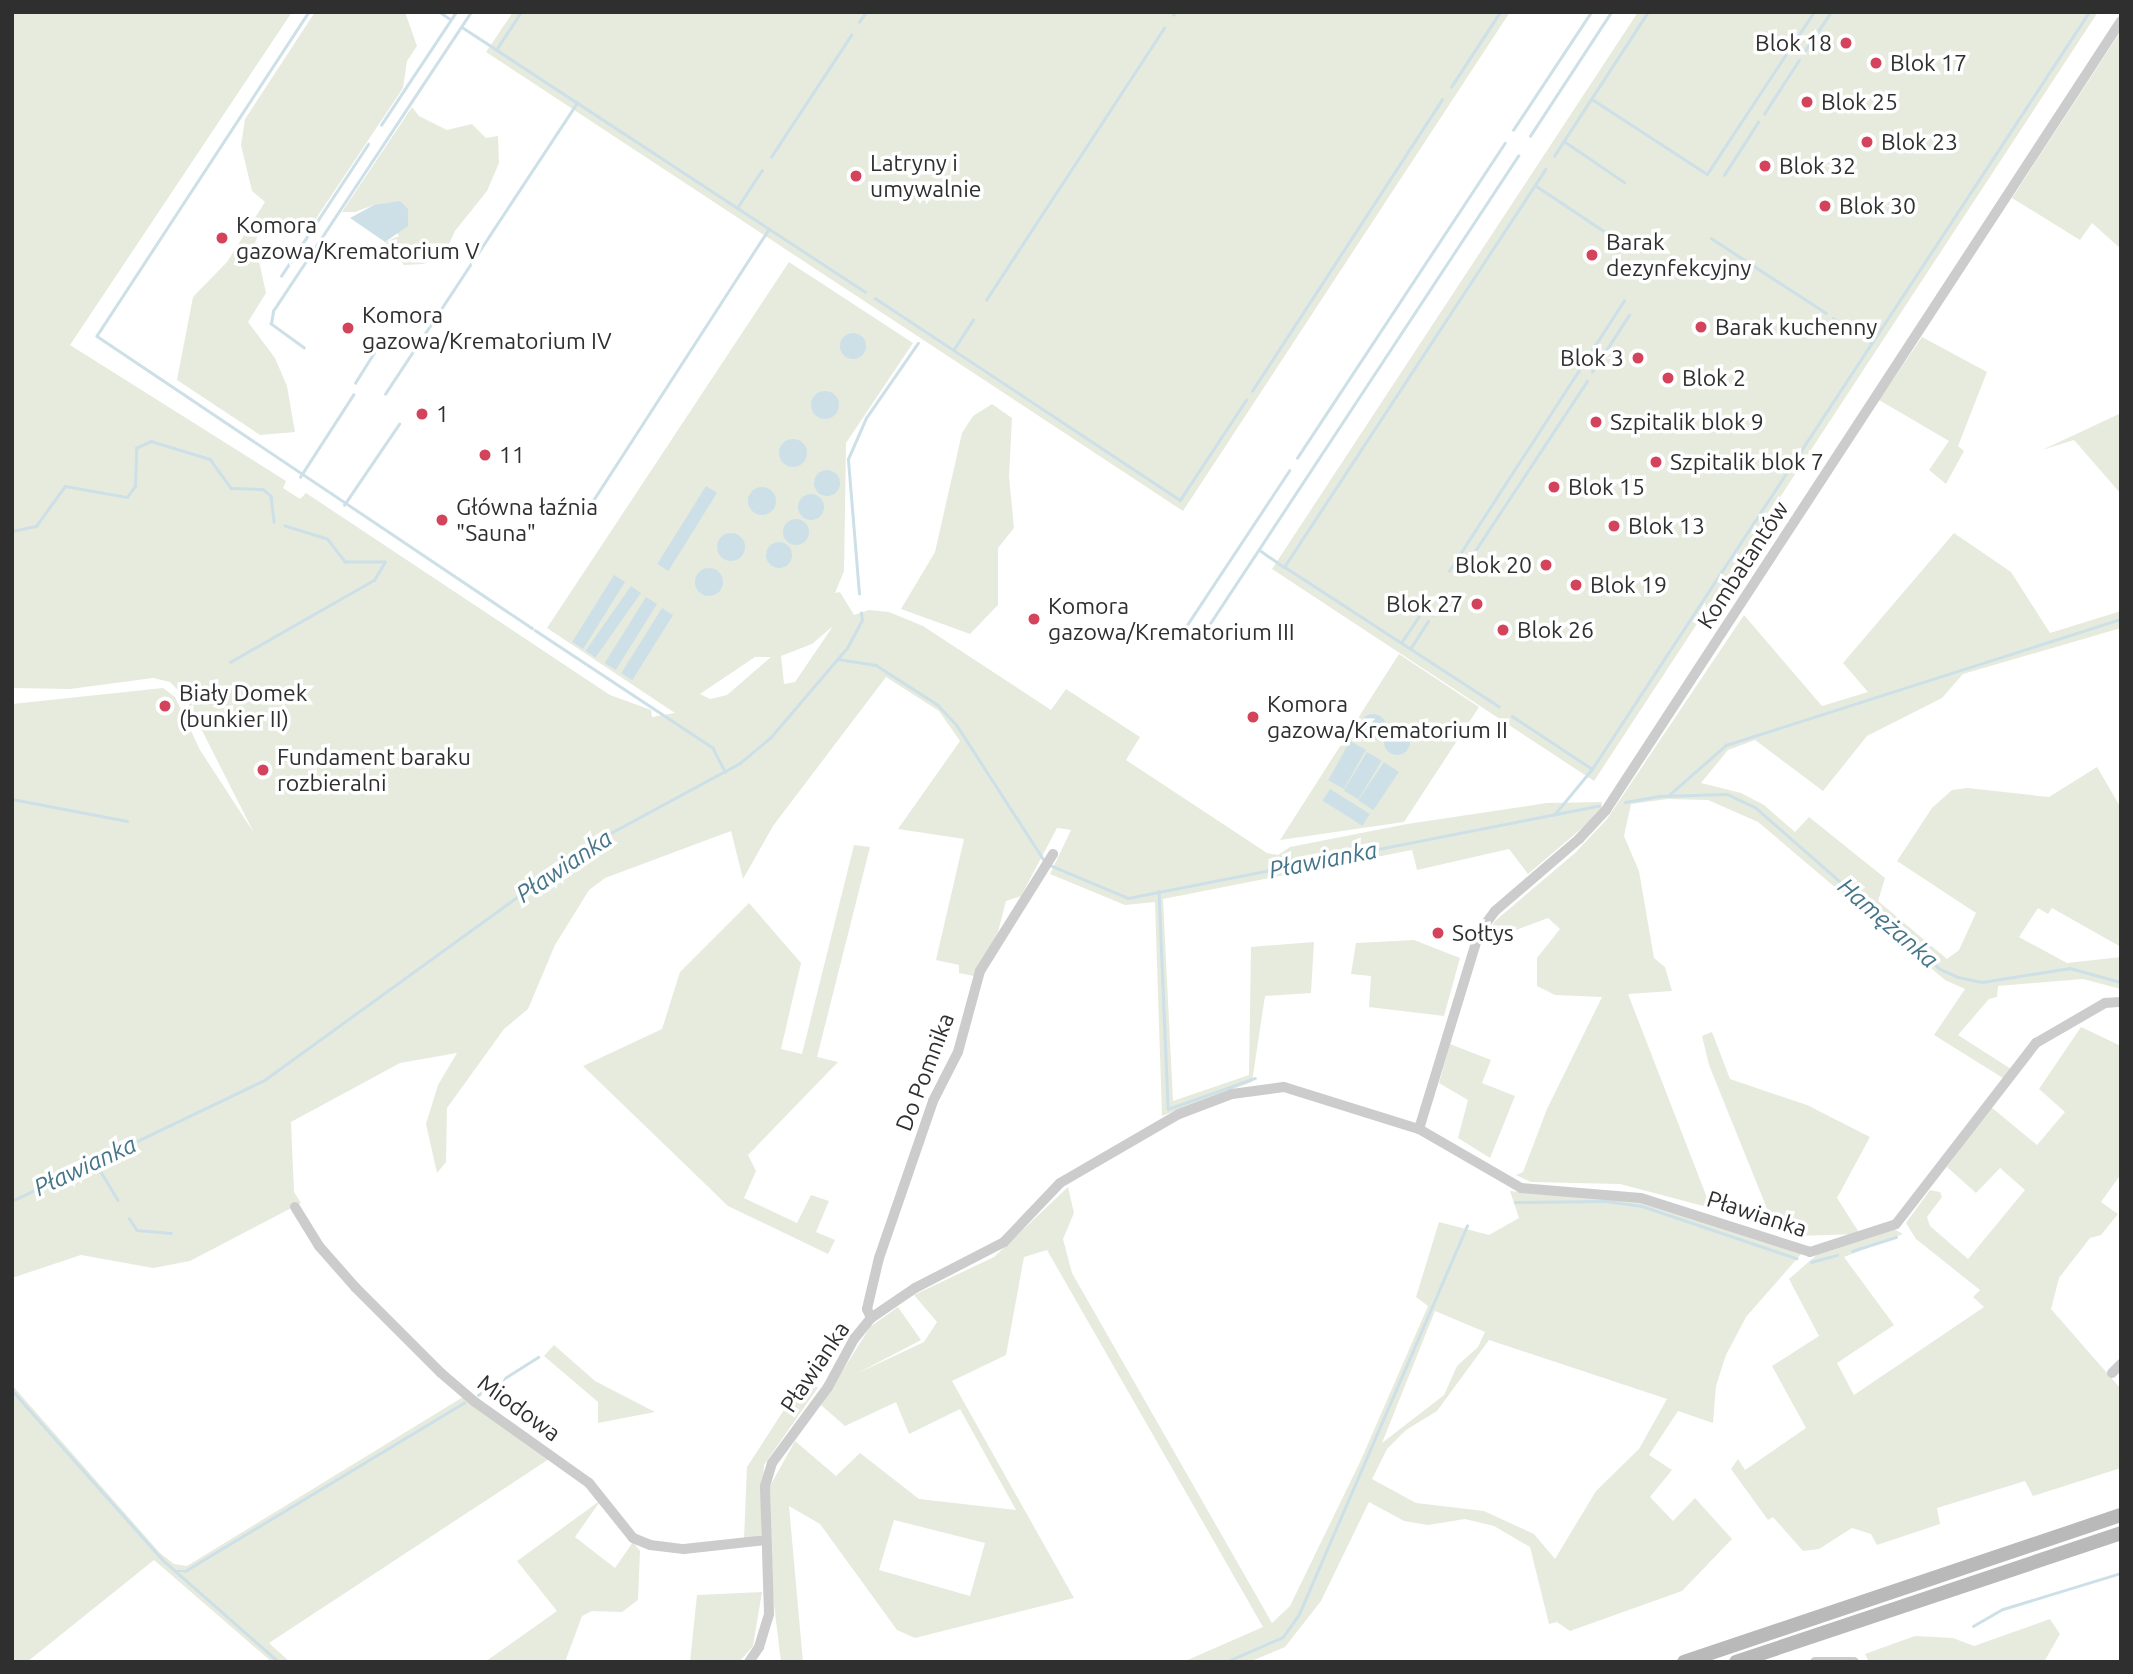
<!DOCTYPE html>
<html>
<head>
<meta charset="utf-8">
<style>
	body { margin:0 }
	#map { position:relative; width:2133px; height:1674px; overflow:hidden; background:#fff; font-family:Ubuntu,sans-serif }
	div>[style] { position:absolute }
	.green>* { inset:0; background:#e6ebde }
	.water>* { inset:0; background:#cde0e8; transform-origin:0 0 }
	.round { border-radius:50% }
	.stream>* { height:2.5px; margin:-1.25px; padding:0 1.25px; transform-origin:1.25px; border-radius:1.25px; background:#cde0e8 }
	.street>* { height:10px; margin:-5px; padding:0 5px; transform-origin:5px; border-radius:5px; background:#ccc }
	.secondary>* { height:14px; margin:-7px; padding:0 7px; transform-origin:7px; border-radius:7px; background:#b9b9b9 }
	.dots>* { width:19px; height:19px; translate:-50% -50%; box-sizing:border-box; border:4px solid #fff; border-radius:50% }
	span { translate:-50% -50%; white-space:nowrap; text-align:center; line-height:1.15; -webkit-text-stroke:7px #fff; paint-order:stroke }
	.poi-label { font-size:23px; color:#2f2f2f }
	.right { translate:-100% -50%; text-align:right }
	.left { translate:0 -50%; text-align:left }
	.street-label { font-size:23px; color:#2f2f2f }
	.water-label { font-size:24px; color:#457589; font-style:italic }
	.frame { position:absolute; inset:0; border:14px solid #2f2f2f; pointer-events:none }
</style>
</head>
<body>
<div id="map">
	<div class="green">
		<i style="clip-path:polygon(evenodd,12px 12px,292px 12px,70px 345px,286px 481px,283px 488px,300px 499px,306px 493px,610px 695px,651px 710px,652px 717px,675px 713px,547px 628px,789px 262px,913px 343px,846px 443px,844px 571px,835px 593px,840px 592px,854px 615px,869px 610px,889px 612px,923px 626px,1051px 710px,1066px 689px,1140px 737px,1126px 760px,1267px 853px,1278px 855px,1290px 847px,1407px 824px,1547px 803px,1602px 802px,1601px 812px,1528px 874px,1509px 849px,1417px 870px,1412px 850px,1163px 899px,1173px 1101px,1249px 1075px,1251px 947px,1314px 942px,1311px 993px,1265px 996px,1252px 1082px,1162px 1116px,1155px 902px,1125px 905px,1050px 874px,1071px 830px,1057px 828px,1021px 896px,1006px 901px,998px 932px,974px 976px,959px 973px,959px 965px,936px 960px,964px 839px,898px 829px,960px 741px,939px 711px,886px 677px,773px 826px,743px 879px,731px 831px,605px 878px,589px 890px,555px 945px,528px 1009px,504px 1029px,447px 1108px,446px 1162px,437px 1173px,426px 1124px,438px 1085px,457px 1053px,400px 1063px,291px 1122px,294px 1192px,301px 1203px,190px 1261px,153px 1268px,81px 1255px,12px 1278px,12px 704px,163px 688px,175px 697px,200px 750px,254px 833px,185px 697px,170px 682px,153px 678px,70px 689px,12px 688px,12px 12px,833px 626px,795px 682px,784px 684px,781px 656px,812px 644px,833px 626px,12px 12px,755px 657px,771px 657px,727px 695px,710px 699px,700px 694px,755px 657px)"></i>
		<i style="clip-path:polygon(315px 12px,405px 12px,417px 46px,407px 61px,403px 88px,315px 220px,262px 224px,255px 243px,266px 293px,248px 322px,275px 358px,287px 386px,295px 432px,260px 435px,177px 380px,193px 297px,227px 262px,265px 202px,252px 191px,241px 145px,245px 119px)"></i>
		<i style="clip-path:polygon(513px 12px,1510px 12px,1183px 511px,486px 52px)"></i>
		<i style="clip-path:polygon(1638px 12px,2098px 12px,1594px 781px,1272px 569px)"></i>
		<i style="clip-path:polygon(2121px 31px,2119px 188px,2121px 249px,2092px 223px,2080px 240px,2012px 198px)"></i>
		<i style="clip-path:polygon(412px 107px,419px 116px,447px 130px,472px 124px,486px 138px,498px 136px,499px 163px,487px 191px,455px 231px,444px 255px,423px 264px,404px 265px,385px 242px,399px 236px,374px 205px,355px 212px,342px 212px)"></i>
		<i style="clip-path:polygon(1922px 337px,1987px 372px,1958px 446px,1964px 451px,1946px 484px,1929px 470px,1949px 441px,1879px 400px)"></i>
		<i style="clip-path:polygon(992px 404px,1012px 418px,1009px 476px,1014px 528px,998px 548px,998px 605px,970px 634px,901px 609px,935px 552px,962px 433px,973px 416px)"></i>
		<i style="clip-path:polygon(2119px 414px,2121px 494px,2074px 440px,2042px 450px)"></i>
		<i style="clip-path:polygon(1954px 533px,2011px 572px,2050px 633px,2121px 611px,2121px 628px,1963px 674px,1942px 698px,1867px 736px,1823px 791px,1755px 740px,1728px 750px,1701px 783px,1741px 793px,1764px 805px,1795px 832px,1809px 817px,1885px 878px,1878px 901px,1947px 959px,1959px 950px,1976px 913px,1897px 861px,1932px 808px,1952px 790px,1967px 788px,2049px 797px,2097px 767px,2121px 808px,2121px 947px,2052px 908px,2048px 914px,2038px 908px,2019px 937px,2067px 963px,2121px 957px,2121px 989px,2083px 979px,1998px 986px,1997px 997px,1989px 999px,1958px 1035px,2011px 1069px,2003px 1078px,1934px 1035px,1965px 989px,1945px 980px,1758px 822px,1708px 800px,1668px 799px,1631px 804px,1624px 836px,1639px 871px,1654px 958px,1665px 967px,1672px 991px,1628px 994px,1711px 1208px,1620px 1184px,1531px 1182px,1516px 1175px,1523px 1172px,1547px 1109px,1602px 997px,1555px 995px,1537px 986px,1537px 958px,1560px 929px,1548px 918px,1482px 943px,1495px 921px,1575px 853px,1607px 819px,1744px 615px,1822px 706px,1868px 692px,1843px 663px)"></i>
		<i style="clip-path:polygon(1399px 654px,1479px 707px,1404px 822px,1280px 840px)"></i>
		<i style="clip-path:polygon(854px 845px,870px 847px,817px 1057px,838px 1062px,748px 1155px,756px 1171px,744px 1198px,797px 1223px,811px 1195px,829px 1201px,816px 1232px,835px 1240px,828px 1254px,728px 1206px,583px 1066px,662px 1029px,680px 972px,749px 903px,801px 963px,781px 1049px,802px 1054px)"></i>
		<i style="clip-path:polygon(1414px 940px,1460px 958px,1444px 1016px,1369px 1007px,1371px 976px,1351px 974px,1356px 943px)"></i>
		<i style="clip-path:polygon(2081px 1027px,2121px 1046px,2121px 1174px,2101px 1202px,2118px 1214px,2101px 1235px,2090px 1238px,2059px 1278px,2051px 1309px,2121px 1389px,2121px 1468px,2033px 1496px,2025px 1481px,1937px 1508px,1940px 1524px,1877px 1545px,1871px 1534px,1852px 1528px,1819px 1549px,1803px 1551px,1773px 1517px,1768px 1520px,1731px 1469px,1738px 1459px,1745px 1470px,1806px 1428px,1772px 1366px,1819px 1336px,1789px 1279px,1820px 1252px,1892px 1228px,1903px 1234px,1844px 1257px,1894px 1325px,1837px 1363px,1854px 1395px,1984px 1307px,1973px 1297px,1980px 1290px,1916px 1239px,1906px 1223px,1930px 1190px,1940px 1192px,1942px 1197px,1927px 1217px,1930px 1226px,1968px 1259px,2025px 1190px,2000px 1168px,1976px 1193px,1947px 1167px,1991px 1107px,2037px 1145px,2065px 1112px,2039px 1089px)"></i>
		<i style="clip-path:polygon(1712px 1032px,1730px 1079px,1807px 1105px,1870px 1137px,1837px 1198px,1860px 1234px,1795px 1236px,1772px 1221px,1709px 1065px,1702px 1036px)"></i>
		<i style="clip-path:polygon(1450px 1044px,1491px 1060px,1482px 1083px,1515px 1096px,1490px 1158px,1458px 1138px,1468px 1100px,1439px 1083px)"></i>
		<i style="clip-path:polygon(evenodd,1068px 1187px,1074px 1213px,1063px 1239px,1072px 1273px,1272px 1623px,1290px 1606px,1360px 1462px,1428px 1306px,1416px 1297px,1439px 1222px,1489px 1235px,1519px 1218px,1510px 1191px,1645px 1203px,1802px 1253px,1746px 1317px,1726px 1355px,1716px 1386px,1713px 1423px,1678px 1411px,1649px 1455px,1672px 1470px,1650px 1497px,1673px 1521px,1695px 1498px,1732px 1539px,1682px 1591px,1570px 1631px,1557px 1622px,1549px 1624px,1530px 1547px,1494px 1526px,1465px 1519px,1428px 1525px,1404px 1521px,1369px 1502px,1321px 1601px,1285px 1647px,1249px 1662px,1183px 1662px,1263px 1627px,1047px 1250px,1024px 1257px,1006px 1355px,952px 1381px,1074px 1598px,915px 1638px,897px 1630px,820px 1524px,789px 1506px,803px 1662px,781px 1662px,771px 1580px,770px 1486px,795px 1441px,836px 1476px,860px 1453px,919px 1499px,1016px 1510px,960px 1409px,909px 1434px,896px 1402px,845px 1426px,821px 1405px,870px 1327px,898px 1307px,921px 1340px,856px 1374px,924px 1342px,937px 1322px,914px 1295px,994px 1257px,1068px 1187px,1435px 1311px,1485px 1332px,1478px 1347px,1457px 1366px,1444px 1395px,1382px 1443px,1435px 1311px,1068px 1187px,1489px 1340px,1667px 1399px,1639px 1449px,1596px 1491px,1555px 1559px,1534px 1534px,1484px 1511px,1416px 1503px,1372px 1479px,1387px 1449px,1406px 1430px,1437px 1411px,1489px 1340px,1068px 1187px,894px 1520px,985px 1543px,970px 1596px,879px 1570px,894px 1520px)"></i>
		<i style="clip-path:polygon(554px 1345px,595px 1381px,655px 1412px,598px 1423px,598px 1402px,544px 1356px)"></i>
		<i style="clip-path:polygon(804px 1379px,819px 1386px,764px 1465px,761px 1535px,744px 1539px,747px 1467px)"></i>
		<i style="clip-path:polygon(12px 1385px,160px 1553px,174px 1564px,187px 1566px,463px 1397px,549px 1459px,269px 1643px,290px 1662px,272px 1662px,154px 1560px,27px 1662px,12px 1662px)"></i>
		<i style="clip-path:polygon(601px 1500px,575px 1537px,615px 1568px,633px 1542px,640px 1551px,638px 1600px,622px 1612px,592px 1611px,582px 1616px,565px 1662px,485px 1662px,557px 1611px,517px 1561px)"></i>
		<i style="clip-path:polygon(762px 1592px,753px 1646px,739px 1662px,690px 1662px,697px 1595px)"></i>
		<i style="clip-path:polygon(2050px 1619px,2060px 1634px,2044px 1662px,1869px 1662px,1865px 1654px,1915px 1636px,1953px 1638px,1974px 1646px)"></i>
	</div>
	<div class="water">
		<i style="clip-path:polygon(400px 201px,408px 209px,408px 226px,385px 242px,350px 218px,374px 205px)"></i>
		<i class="round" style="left:840px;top:333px;width:26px;height:26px"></i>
		<i class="round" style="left:811px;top:391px;width:28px;height:28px"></i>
		<i class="round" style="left:779px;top:439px;width:28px;height:28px"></i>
		<i class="round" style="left:814px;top:470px;width:26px;height:26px"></i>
		<i style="left:706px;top:486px;width:13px;height:92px;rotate:32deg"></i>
		<i class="round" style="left:748px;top:487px;width:28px;height:28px"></i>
		<i class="round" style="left:798px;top:494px;width:26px;height:26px"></i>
		<i class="round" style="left:783px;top:519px;width:26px;height:26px"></i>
		<i class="round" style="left:717px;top:533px;width:28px;height:28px"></i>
		<i class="round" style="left:766px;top:542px;width:26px;height:26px"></i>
		<i class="round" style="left:695px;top:568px;width:28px;height:28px"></i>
		<i style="left:614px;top:575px;width:13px;height:79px;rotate:32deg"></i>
		<i style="left:631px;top:586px;width:12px;height:79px;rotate:35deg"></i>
		<i style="left:646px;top:597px;width:13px;height:78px;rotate:32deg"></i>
		<i style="left:662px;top:608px;width:13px;height:77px;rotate:32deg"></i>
		<i class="round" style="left:1360px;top:714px;width:26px;height:26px"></i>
		<i class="round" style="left:1384px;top:729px;width:26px;height:26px"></i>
		<i style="left:1350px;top:741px;width:18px;height:45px;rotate:29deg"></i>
		<i style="left:1367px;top:752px;width:17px;height:45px;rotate:31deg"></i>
		<i style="left:1384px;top:762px;width:18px;height:46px;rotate:34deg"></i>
		<i style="left:1330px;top:789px;width:47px;height:14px;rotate:32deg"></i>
	</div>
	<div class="stream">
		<i style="left:309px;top:12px;width:387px;rotate:123.2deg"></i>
		<i style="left:97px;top:336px;width:524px;rotate:33.87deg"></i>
		<i style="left:440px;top:12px;width:12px;rotate:35deg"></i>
		<i style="left:1173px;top:15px;width:4px;rotate:-56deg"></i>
		<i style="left:859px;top:22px;width:12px;rotate:-55deg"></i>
		<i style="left:462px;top:27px;width:482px;rotate:33.3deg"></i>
		<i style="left:496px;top:50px;width:45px;rotate:-56.7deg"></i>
		<i style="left:1804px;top:52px;width:48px;rotate:-56deg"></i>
		<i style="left:1451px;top:87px;width:90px;rotate:-56.8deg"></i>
		<i style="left:1592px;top:99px;width:137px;rotate:33.1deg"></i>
		<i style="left:1707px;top:174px;width:194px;rotate:-56.6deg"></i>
		<i style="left:1764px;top:114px;width:64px;rotate:-57.1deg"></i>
		<i style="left:381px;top:125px;width:136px;rotate:-56.4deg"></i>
		<i style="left:1513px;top:130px;width:141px;rotate:-56.5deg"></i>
		<i style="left:1530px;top:136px;width:148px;rotate:-56.8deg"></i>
		<i style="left:1564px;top:141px;width:73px;rotate:34.3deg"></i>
		<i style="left:1554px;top:156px;width:172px;rotate:-56.9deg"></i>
		<i style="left:771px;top:157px;width:146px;rotate:-56.7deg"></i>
		<i style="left:1724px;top:175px;width:63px;rotate:-57.3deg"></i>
		<i style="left:1535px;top:185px;width:112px;rotate:33.7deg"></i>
		<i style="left:737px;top:208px;width:45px;rotate:-56.7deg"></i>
		<i style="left:1711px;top:238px;width:137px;rotate:33.1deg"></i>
		<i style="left:281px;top:276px;width:158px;rotate:-56.6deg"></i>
		<i style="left:875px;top:298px;width:366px;rotate:33.5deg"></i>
		<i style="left:1180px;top:500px;width:120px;rotate:-56.6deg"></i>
		<i style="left:986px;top:300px;width:325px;rotate:-56.8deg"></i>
		<i style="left:1833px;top:318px;width:46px;rotate:32.7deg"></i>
		<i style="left:304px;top:348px;width:41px;rotate:-144deg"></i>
		<i style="left:271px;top:324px;width:13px;rotate:-81deg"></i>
		<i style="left:273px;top:311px;width:359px;rotate:-56.5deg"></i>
		<i style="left:954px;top:349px;width:35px;rotate:-57deg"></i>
		<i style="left:1592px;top:372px;width:68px;rotate:-57deg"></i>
		<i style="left:355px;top:383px;width:36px;rotate:-58deg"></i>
		<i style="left:1252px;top:391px;width:348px;rotate:-56.9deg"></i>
		<i style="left:385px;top:394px;width:349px;rotate:-56.6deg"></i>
		<i style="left:1297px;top:458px;width:377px;rotate:-56.6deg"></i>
		<i style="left:300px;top:477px;width:98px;rotate:-57.1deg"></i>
		<i style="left:344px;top:505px;width:98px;rotate:-55.8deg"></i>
		<i style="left:583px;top:516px;width:342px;rotate:-57.1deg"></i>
		<i style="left:12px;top:531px;width:25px;rotate:-12deg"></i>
		<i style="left:36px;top:526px;width:49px;rotate:-54.1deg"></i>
		<i style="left:65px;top:486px;width:63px;rotate:10.1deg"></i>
		<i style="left:127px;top:497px;width:14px;rotate:-54deg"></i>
		<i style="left:135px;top:486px;width:38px;rotate:-88deg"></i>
		<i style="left:136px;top:448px;width:17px;rotate:-25deg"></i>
		<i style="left:151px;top:441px;width:62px;rotate:17deg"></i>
		<i style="left:210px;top:459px;width:36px;rotate:54deg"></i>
		<i style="left:231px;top:488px;width:32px;rotate:2deg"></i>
		<i style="left:263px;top:489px;width:11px;rotate:41deg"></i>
		<i style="left:271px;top:496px;width:26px;rotate:83deg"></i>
		<i style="left:1261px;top:551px;width:28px;rotate:35deg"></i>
		<i style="left:1473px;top:554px;width:207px;rotate:-56.6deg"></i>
		<i style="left:1449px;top:571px;width:322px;rotate:-57.1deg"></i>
		<i style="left:859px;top:594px;width:135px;rotate:-94.7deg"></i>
		<i style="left:848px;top:459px;width:45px;rotate:-66.3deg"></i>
		<i style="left:866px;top:418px;width:91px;rotate:-55.3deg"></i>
		<i style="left:1433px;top:615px;width:9px;rotate:-58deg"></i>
		<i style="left:1209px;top:625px;width:562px;rotate:-56.62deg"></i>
		<i style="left:535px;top:630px;width:214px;rotate:33.5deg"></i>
		<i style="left:713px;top:748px;width:27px;rotate:63deg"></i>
		<i style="left:1181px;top:634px;width:196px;rotate:-56.5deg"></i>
		<i style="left:1401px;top:643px;width:47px;rotate:-56.3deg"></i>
		<i style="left:1410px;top:649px;width:33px;rotate:-57deg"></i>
		<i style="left:838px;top:659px;width:38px;rotate:9deg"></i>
		<i style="left:876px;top:665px;width:74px;rotate:32.8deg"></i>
		<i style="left:938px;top:705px;width:26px;rotate:47deg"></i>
		<i style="left:956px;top:724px;width:162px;rotate:57.1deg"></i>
		<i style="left:230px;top:662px;width:166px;rotate:-29.7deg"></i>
		<i style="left:374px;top:580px;width:21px;rotate:-59deg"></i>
		<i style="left:385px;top:562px;width:40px;rotate:180deg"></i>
		<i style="left:345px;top:562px;width:29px;rotate:-128deg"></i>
		<i style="left:327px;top:539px;width:44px;rotate:-162.8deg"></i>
		<i style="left:1499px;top:707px;width:257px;rotate:-146.9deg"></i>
		<i style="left:1284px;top:567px;width:476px;rotate:-56.7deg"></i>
		<i style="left:1512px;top:716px;width:95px;rotate:33.4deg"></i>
		<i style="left:1669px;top:795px;width:76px;rotate:-41.3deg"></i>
		<i style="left:1726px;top:745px;width:415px;rotate:-17.7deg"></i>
		<i style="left:12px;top:799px;width:117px;rotate:10.8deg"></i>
		<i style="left:1625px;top:802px;width:36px;rotate:-10deg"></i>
		<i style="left:1660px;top:796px;width:67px;rotate:-1.7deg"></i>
		<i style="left:1727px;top:794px;width:31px;rotate:25deg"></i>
		<i style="left:1755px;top:807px;width:246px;rotate:41.2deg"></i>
		<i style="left:1940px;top:969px;width:20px;rotate:24deg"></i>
		<i style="left:1958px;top:977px;width:25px;rotate:12deg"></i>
		<i style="left:1982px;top:982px;width:89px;rotate:-9deg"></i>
		<i style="left:2070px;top:968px;width:53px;rotate:15.4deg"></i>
		<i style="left:1554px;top:815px;width:60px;rotate:-50.4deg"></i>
		<i style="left:1592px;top:769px;width:906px;rotate:-56.71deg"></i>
		<i style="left:1052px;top:866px;width:82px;rotate:22.8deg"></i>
		<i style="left:1128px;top:898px;width:480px;rotate:-11.1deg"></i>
		<i style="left:1159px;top:891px;width:218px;rotate:87.6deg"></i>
		<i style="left:1168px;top:1109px;width:92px;rotate:-19.6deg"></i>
		<i style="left:95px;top:1162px;width:44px;rotate:58.8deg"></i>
		<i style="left:12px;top:1201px;width:278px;rotate:-25.6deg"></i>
		<i style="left:263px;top:1081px;width:406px;rotate:-35.9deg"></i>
		<i style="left:592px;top:843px;width:168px;rotate:-28.4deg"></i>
		<i style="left:740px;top:763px;width:39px;rotate:-40deg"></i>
		<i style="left:770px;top:738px;width:118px;rotate:-49.5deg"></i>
		<i style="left:847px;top:648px;width:32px;rotate:-62deg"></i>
		<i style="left:862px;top:620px;width:7px;rotate:-98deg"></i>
		<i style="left:1515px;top:1202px;width:91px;rotate:-0.6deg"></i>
		<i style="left:1606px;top:1201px;width:36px;rotate:8deg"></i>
		<i style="left:1642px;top:1206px;width:163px;rotate:18.7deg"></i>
		<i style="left:129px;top:1218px;width:14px;rotate:56deg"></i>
		<i style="left:137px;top:1230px;width:34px;rotate:5deg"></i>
		<i style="left:1852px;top:1251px;width:46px;rotate:-17.7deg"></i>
		<i style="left:1811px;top:1262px;width:27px;rotate:-15deg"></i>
		<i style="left:12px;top:1390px;width:229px;rotate:48.4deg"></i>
		<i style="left:164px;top:1561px;width:153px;rotate:41.3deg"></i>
		<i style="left:478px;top:1395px;width:71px;rotate:-32.3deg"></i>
		<i style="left:175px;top:1571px;width:10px"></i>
		<i style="left:185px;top:1571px;width:326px;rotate:-31.1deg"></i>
		<i style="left:1973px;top:1626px;width:34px;rotate:-30deg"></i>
		<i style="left:2003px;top:1609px;width:123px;rotate:-17deg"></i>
		<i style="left:1226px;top:1662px;width:62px;rotate:-23.7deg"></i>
		<i style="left:1283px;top:1637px;width:28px;rotate:-55deg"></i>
		<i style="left:1299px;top:1614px;width:423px;rotate:-66.6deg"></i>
	</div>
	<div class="street">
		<i style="left:1419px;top:1129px;width:205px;rotate:-73deg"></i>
		<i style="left:1479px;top:933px;width:27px;rotate:-54deg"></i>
		<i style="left:1495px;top:911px;width:111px;rotate:-40.6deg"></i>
		<i style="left:1579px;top:839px;width:40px;rotate:-47deg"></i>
		<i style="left:1606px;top:810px;width:942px;rotate:-56.87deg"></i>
		<i style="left:295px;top:1207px;width:46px;rotate:58.4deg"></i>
		<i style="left:319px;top:1246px;width:55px;rotate:48.7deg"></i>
		<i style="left:355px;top:1287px;width:122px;rotate:45deg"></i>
		<i style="left:441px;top:1373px;width:45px;rotate:40.5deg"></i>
		<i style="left:475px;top:1402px;width:140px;rotate:35.4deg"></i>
		<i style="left:589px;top:1483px;width:70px;rotate:51.3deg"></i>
		<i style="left:633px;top:1538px;width:18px;rotate:22deg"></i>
		<i style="left:650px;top:1545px;width:34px;rotate:7deg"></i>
		<i style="left:684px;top:1549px;width:82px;rotate:-6.3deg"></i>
		<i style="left:871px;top:1318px;width:10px;rotate:-114deg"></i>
		<i style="left:867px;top:1309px;width:52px;rotate:-76.8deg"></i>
		<i style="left:879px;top:1258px;width:166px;rotate:-71deg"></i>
		<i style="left:933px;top:1101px;width:55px;rotate:-63deg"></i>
		<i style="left:958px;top:1052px;width:84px;rotate:-74.8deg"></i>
		<i style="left:980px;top:971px;width:138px;rotate:-58deg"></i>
		<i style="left:2112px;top:1373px;width:13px;rotate:-45deg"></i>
		<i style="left:749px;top:1662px;width:18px;rotate:-56deg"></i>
		<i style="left:759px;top:1647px;width:34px;rotate:-73deg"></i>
		<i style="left:769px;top:1614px;width:128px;rotate:-91.8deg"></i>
		<i style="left:765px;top:1486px;width:24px;rotate:-73deg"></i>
		<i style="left:772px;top:1463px;width:94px;rotate:-53.6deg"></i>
		<i style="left:828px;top:1387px;width:55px;rotate:-61.6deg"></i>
		<i style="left:854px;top:1339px;width:27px;rotate:-51deg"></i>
		<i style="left:871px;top:1318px;width:53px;rotate:-34.3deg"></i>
		<i style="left:915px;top:1288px;width:100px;rotate:-27.3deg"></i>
		<i style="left:1004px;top:1242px;width:81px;rotate:-46.5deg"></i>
		<i style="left:1060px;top:1183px;width:138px;rotate:-30.1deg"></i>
		<i style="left:1179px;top:1114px;width:57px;rotate:-20.7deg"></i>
		<i style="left:1232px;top:1094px;width:52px;rotate:-7.7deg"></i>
		<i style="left:1284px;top:1087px;width:141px;rotate:17.3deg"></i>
		<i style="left:1419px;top:1129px;width:118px;rotate:30deg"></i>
		<i style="left:1521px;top:1188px;width:120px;rotate:4.8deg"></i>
		<i style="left:1641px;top:1198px;width:177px;rotate:17.7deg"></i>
		<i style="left:1810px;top:1252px;width:90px;rotate:-18deg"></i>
		<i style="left:1896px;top:1224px;width:229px;rotate:-52.3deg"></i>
		<i style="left:2036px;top:1043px;width:80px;rotate:-30.1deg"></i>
		<i style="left:2105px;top:1003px;width:16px;rotate:-4deg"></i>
		<i style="left:1815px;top:1662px;width:39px"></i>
	</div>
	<div class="secondary">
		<i style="left:1684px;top:1662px;width:461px;rotate:-18.6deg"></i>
		<i style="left:1736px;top:1662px;width:406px;rotate:-18.5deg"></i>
	</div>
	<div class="dots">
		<i style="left:1846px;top:43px;background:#d3445c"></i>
		<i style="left:1876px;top:63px;background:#d3445c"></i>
		<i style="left:1807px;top:102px;background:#d3445c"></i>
		<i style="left:1867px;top:142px;background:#d3445c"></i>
		<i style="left:1765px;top:166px;background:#d3445c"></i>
		<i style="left:856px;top:176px;background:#d3445c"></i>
		<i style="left:1825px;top:206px;background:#d3445c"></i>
		<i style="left:222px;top:238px;background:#d3445c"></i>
		<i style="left:1592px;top:255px;background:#d3445c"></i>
		<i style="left:1701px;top:327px;background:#d3445c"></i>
		<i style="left:348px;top:328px;background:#d3445c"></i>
		<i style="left:1638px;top:358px;background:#d3445c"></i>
		<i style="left:1668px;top:378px;background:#d3445c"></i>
		<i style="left:422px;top:414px;background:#d3445c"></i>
		<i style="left:1596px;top:422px;background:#d3445c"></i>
		<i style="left:485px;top:455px;background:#d3445c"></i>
		<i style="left:1656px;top:462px;background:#d3445c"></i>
		<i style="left:1554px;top:487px;background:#d3445c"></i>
		<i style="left:442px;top:520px;background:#d3445c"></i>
		<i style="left:1614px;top:526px;background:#d3445c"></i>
		<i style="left:1546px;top:565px;background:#d3445c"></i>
		<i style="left:1576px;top:585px;background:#d3445c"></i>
		<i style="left:1477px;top:604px;background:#d3445c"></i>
		<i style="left:1034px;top:619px;background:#d3445c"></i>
		<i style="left:1503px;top:630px;background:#d3445c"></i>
		<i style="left:165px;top:706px;background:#d3445c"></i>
		<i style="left:1253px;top:717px;background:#d3445c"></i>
		<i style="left:263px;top:770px;background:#d3445c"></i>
		<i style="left:1438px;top:933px;background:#d3445c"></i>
	</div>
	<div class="poi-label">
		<span class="right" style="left:1832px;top:43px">Blok 18</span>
		<span class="left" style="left:1890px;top:63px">Blok 17</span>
		<span class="left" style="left:1821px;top:102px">Blok 25</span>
		<span class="left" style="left:1881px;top:142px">Blok 23</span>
		<span class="left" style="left:870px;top:176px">Latryny i<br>umywalnie</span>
		<span class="left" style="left:1779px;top:166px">Blok 32</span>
		<span class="left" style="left:1839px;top:206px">Blok 30</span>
		<span class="left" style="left:236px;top:238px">Komora<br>gazowa/Krematorium V</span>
		<span class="left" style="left:1606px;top:255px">Barak<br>dezynfekcyjny</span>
		<span class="left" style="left:362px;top:328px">Komora<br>gazowa/Krematorium IV</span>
		<span class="left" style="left:1715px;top:327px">Barak kuchenny</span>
		<span class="right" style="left:1624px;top:358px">Blok 3</span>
		<span class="left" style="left:1682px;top:378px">Blok 2</span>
		<span class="left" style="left:436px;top:414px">1</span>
		<span class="left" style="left:1610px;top:422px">Szpitalik blok 9</span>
		<span class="left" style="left:499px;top:455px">11</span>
		<span class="left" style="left:1670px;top:462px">Szpitalik blok 7</span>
		<span class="left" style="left:1568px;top:487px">Blok 15</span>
		<span class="left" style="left:456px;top:520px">Główna łaźnia<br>"Sauna"</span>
		<span class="left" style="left:1628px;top:526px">Blok 13</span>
		<span class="right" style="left:1532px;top:565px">Blok 20</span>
		<span class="left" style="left:1590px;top:585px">Blok 19</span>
		<span class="right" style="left:1463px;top:604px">Blok 27</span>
		<span class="left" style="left:1048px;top:619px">Komora<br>gazowa/Krematorium III</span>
		<span class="left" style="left:1517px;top:630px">Blok 26</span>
		<span class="left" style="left:179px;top:706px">Biały Domek<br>(bunkier II)</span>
		<span class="left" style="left:1267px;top:717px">Komora<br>gazowa/Krematorium II</span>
		<span class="left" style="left:277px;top:770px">Fundament baraku<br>rozbieralni</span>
		<span class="left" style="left:1452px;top:933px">Sołtys</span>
	</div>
	<div class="street-label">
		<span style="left:1743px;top:565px;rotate:-57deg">Kombatantów</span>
		<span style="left:925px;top:1072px;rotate:-69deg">Do Pomnika</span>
		<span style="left:1757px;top:1214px;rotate:18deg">Pławianka</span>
		<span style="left:815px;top:1367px;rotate:-56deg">Pławianka</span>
		<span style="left:519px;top:1408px;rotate:36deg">Miodowa</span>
	</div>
	<div class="water-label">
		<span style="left:1323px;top:860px;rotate:-11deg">Pławianka</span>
		<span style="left:564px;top:866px;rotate:-34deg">Pławianka</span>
		<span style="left:1888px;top:923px;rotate:41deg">Hamężanka</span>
		<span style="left:85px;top:1166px;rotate:-25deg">Pławianka</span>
	</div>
	<div class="frame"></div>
</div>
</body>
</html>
